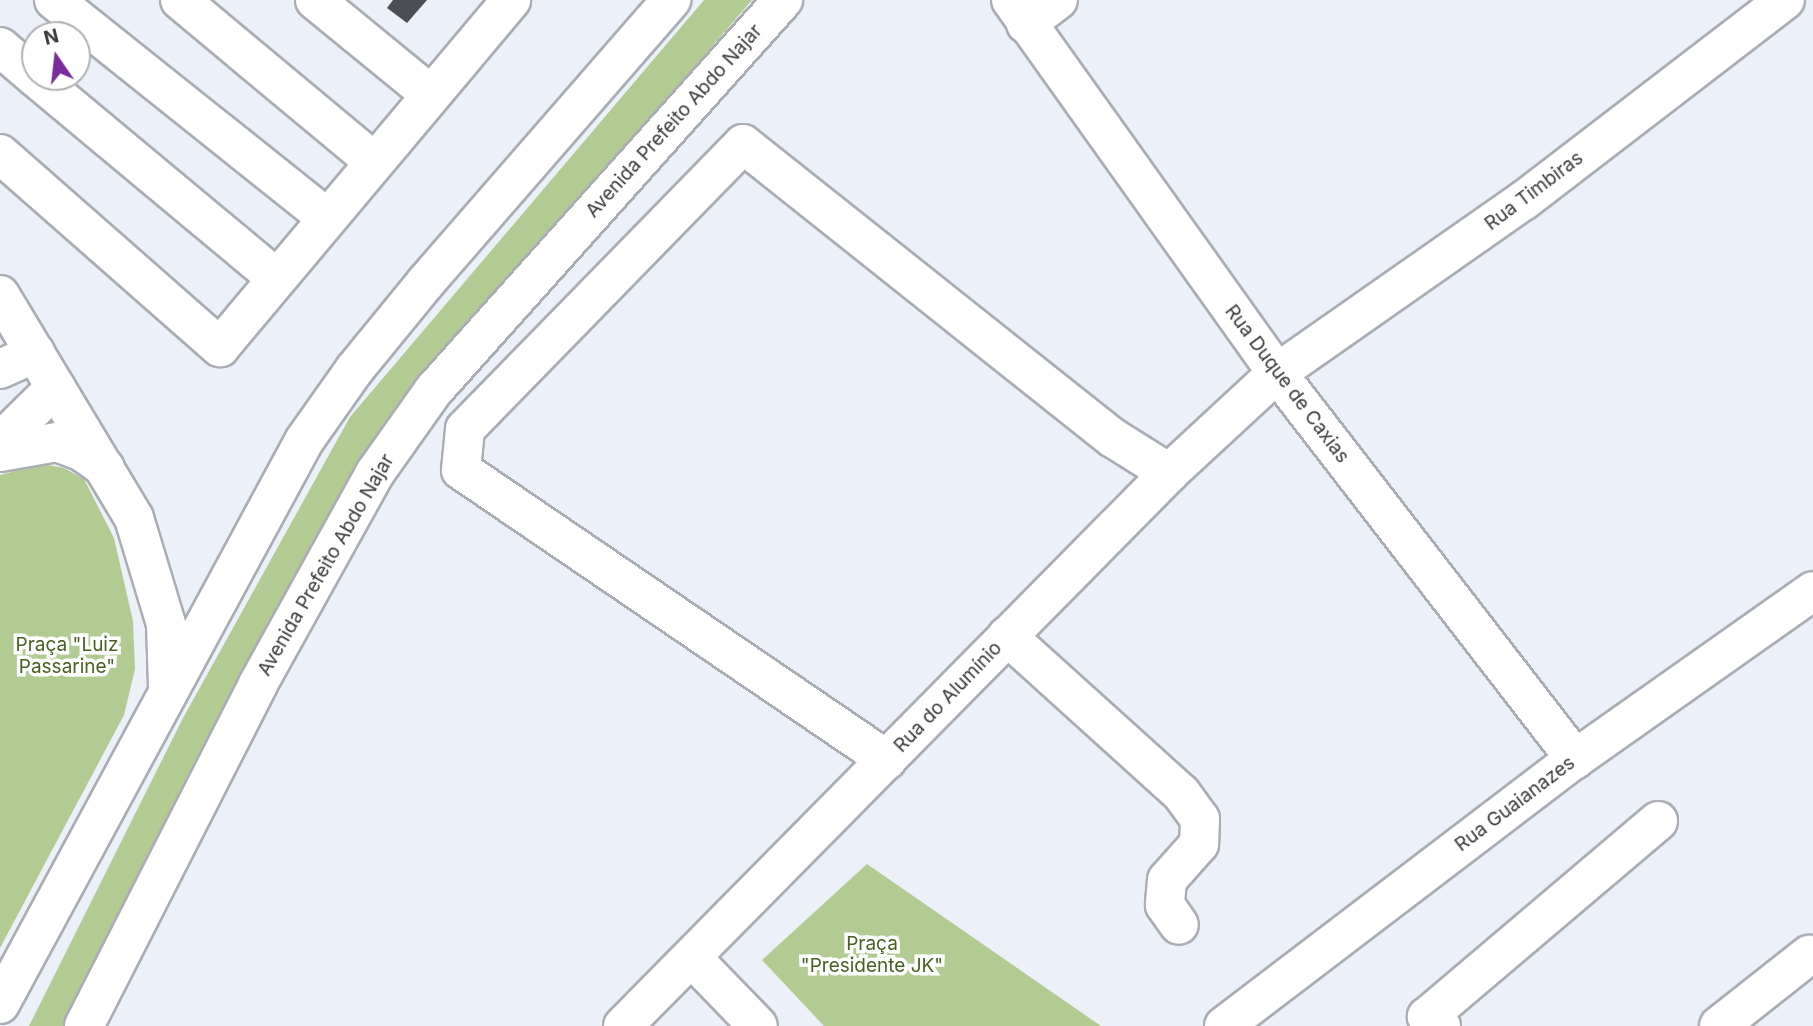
<!DOCTYPE html>
<html>
<head>
<meta charset="utf-8">
<style>
	body { margin:0 }
	#map { position:relative; width:1813px; height:1026px; overflow:hidden; background:#ecf0f8; font-family:Inter,sans-serif }
	div>[style] { position:absolute }
	.green>* { inset:0; background:#b2cb93 }
	.building>* { inset:0; background:#4c4e55 }
	.roads { filter:drop-shadow(2px 0 #aaadb4) drop-shadow(-2px 0 #aaadb4) drop-shadow(0 2px #aaadb4) drop-shadow(0 -2px #aaadb4) }
	.minor>* { height:38px; margin:-19px; padding:0 19px; transform-origin:19px; border-radius:19px; background:#fff }
	.major>* { height:38px; margin:-19px; padding:0 19px; transform-origin:19px; border-radius:19px; background:#fff }
	span { translate:-50% -50%; white-space:nowrap; text-align:center; line-height:1.15; -webkit-text-stroke:7px #fff; paint-order:stroke }
	.street-label { font-size:19px; color:#3a3b3e }
	.park-label { font-size:19px; color:#486121 }
	.north { position:absolute; left:21px; top:21px; width:70px; height:70px; box-sizing:border-box; background:#fff; border:2px solid #b0b1b2; border-radius:50%; rotate:346deg; font-size:19px; font-weight:700; line-height:28px; text-align:center; color:#3a3b3e }
	.north::after { content:''; display:block; margin:auto; width:24px; height:32px; background:#7b2b9c; clip-path:polygon(50% 0,100% 100%,50% 72%,0 100%) }
</style>
</head>
<body>
<div id="map">
	<div class="green">
		<i style="clip-path:polygon(704px 0,752px 0,384px 427px,64px 1026px,29px 1026px,183px 718px,350px 417px)"></i>
		<i style="clip-path:polygon(42px 464px,64px 468px,84px 479px,114px 538px,133px 621px,135px 669px,124px 715px,0 948px,0 475px)"></i>
		<i style="clip-path:polygon(867px 864px,1101px 1026px,824px 1026px,762px 960px)"></i>
	</div>
	<div class="building">
		<i style="clip-path:polygon(393px 0,427px 0,407px 23px,387px 8px)"></i>
	</div>
	<div class="roads">
		<div class="minor">
			<i style="left:54px;top:0;width:348px;rotate:38.6deg"></i>
			<i style="left:180px;top:0;width:250px;rotate:39.8deg"></i>
			<i style="left:315px;top:0;width:149px;rotate:39.3deg"></i>
			<i style="left:1011px;top:0;width:458px;rotate:54.5deg"></i>
			<i style="left:1277px;top:373px;width:488px;rotate:52.3deg"></i>
			<i style="left:1026px;top:24px;width:40px;rotate:-37deg"></i>
			<i style="left:0;top:47px;width:46px;rotate:40.6deg"></i>
			<i style="left:35px;top:77px;width:314px;rotate:39.8deg"></i>
			<i style="left:0;top:154px;width:293px;rotate:41.3deg"></i>
			<i style="left:220px;top:347px;width:453px;rotate:-50deg"></i>
			<i style="left:0;top:295px;width:260px;rotate:59deg"></i>
			<i style="left:134px;top:518px;width:111px;rotate:73.2deg"></i>
			<i style="left:166px;top:624px;width:64px;rotate:88.2deg"></i>
			<i style="left:0;top:369px;width:39px;rotate:-24deg"></i>
			<i style="left:0;top:442px;width:78px;rotate:-44.5deg"></i>
			<i style="left:0;top:452px;width:58px;rotate:-10deg"></i>
			<i style="left:57px;top:442px;width:26px;rotate:21deg"></i>
			<i style="left:81px;top:451px;width:29px;rotate:35deg"></i>
			<i style="left:1007px;top:636px;width:234px;rotate:42.1deg"></i>
			<i style="left:1181px;top:793px;width:32px;rotate:54deg"></i>
			<i style="left:1200px;top:819px;width:25px;rotate:92deg"></i>
			<i style="left:1199px;top:844px;width:48px;rotate:131.6deg"></i>
			<i style="left:1167px;top:880px;width:25px;rotate:95deg"></i>
			<i style="left:1165px;top:905px;width:24px;rotate:55deg"></i>
			<i style="left:887px;top:760px;width:515px;rotate:-145.75deg"></i>
			<i style="left:461px;top:470px;width:41px;rotate:-84.4deg"></i>
			<i style="left:465px;top:429px;width:398px;rotate:-45.7deg"></i>
			<i style="left:743px;top:144px;width:473px;rotate:38.5deg"></i>
			<i style="left:1113px;top:438px;width:66px;rotate:32deg"></i>
			<i style="left:693px;top:959px;width:93px;rotate:45.9deg"></i>
			<i style="left:623px;top:1026px;width:777px;rotate:-45.36deg"></i>
			<i style="left:1169px;top:473px;width:147px;rotate:-42.8deg"></i>
			<i style="left:1277px;top:373px;width:300px;rotate:-35deg"></i>
			<i style="left:1523px;top:201px;width:330px;rotate:-37.5deg"></i>
			<i style="left:1224px;top:1026px;width:441px;rotate:-37.3deg"></i>
			<i style="left:1575px;top:759px;width:291px;rotate:-35.2deg"></i>
			<i style="left:1441px;top:1026px;width:17px;rotate:-147deg"></i>
			<i style="left:1427px;top:1017px;width:303px;rotate:-40.3deg"></i>
			<i style="left:1719px;top:1026px;width:115px;rotate:-38.3deg"></i>
		</div>
		<div class="major">
			<i style="left:0;top:1004px;width:640px;rotate:-61.63deg"></i>
			<i style="left:304px;top:441px;width:87px;rotate:-54.8deg"></i>
			<i style="left:354px;top:370px;width:114px;rotate:-50.7deg"></i>
			<i style="left:426px;top:282px;width:374px;rotate:-49deg"></i>
			<i style="left:84px;top:1026px;width:384px;rotate:-63deg"></i>
			<i style="left:258px;top:684px;width:241px;rotate:-61deg"></i>
			<i style="left:375px;top:473px;width:100px;rotate:-54.7deg"></i>
			<i style="left:433px;top:391px;width:525px;rotate:-48.17deg"></i>
		</div>
	</div>
	<div class="street-label">
		<span style="left:674px;top:121px;rotate:-48deg">Avenida Prefeito Abdo Najar</span>
		<span style="left:1534px;top:191px;rotate:-37deg">Rua Timbiras</span>
		<span style="left:1287px;top:384px;rotate:53deg">Rua Duque de Caxias</span>
		<span style="left:326px;top:565px;rotate:-60deg">Avenida Prefeito Abdo Najar</span>
		<span style="left:948px;top:697px;rotate:-46deg">Rua do Alumínio</span>
		<span style="left:1515px;top:804px;rotate:-37deg">Rua Guaianazes</span>
	</div>
	<div class="park-label">
		<span style="left:67px;top:656px">Praça "Luiz<br>Passarine"</span>
		<span style="left:872px;top:955px">Praça<br>"Presidente JK"</span>
	</div>
	<div class="north">N</div>
</div>
</body>
</html>
